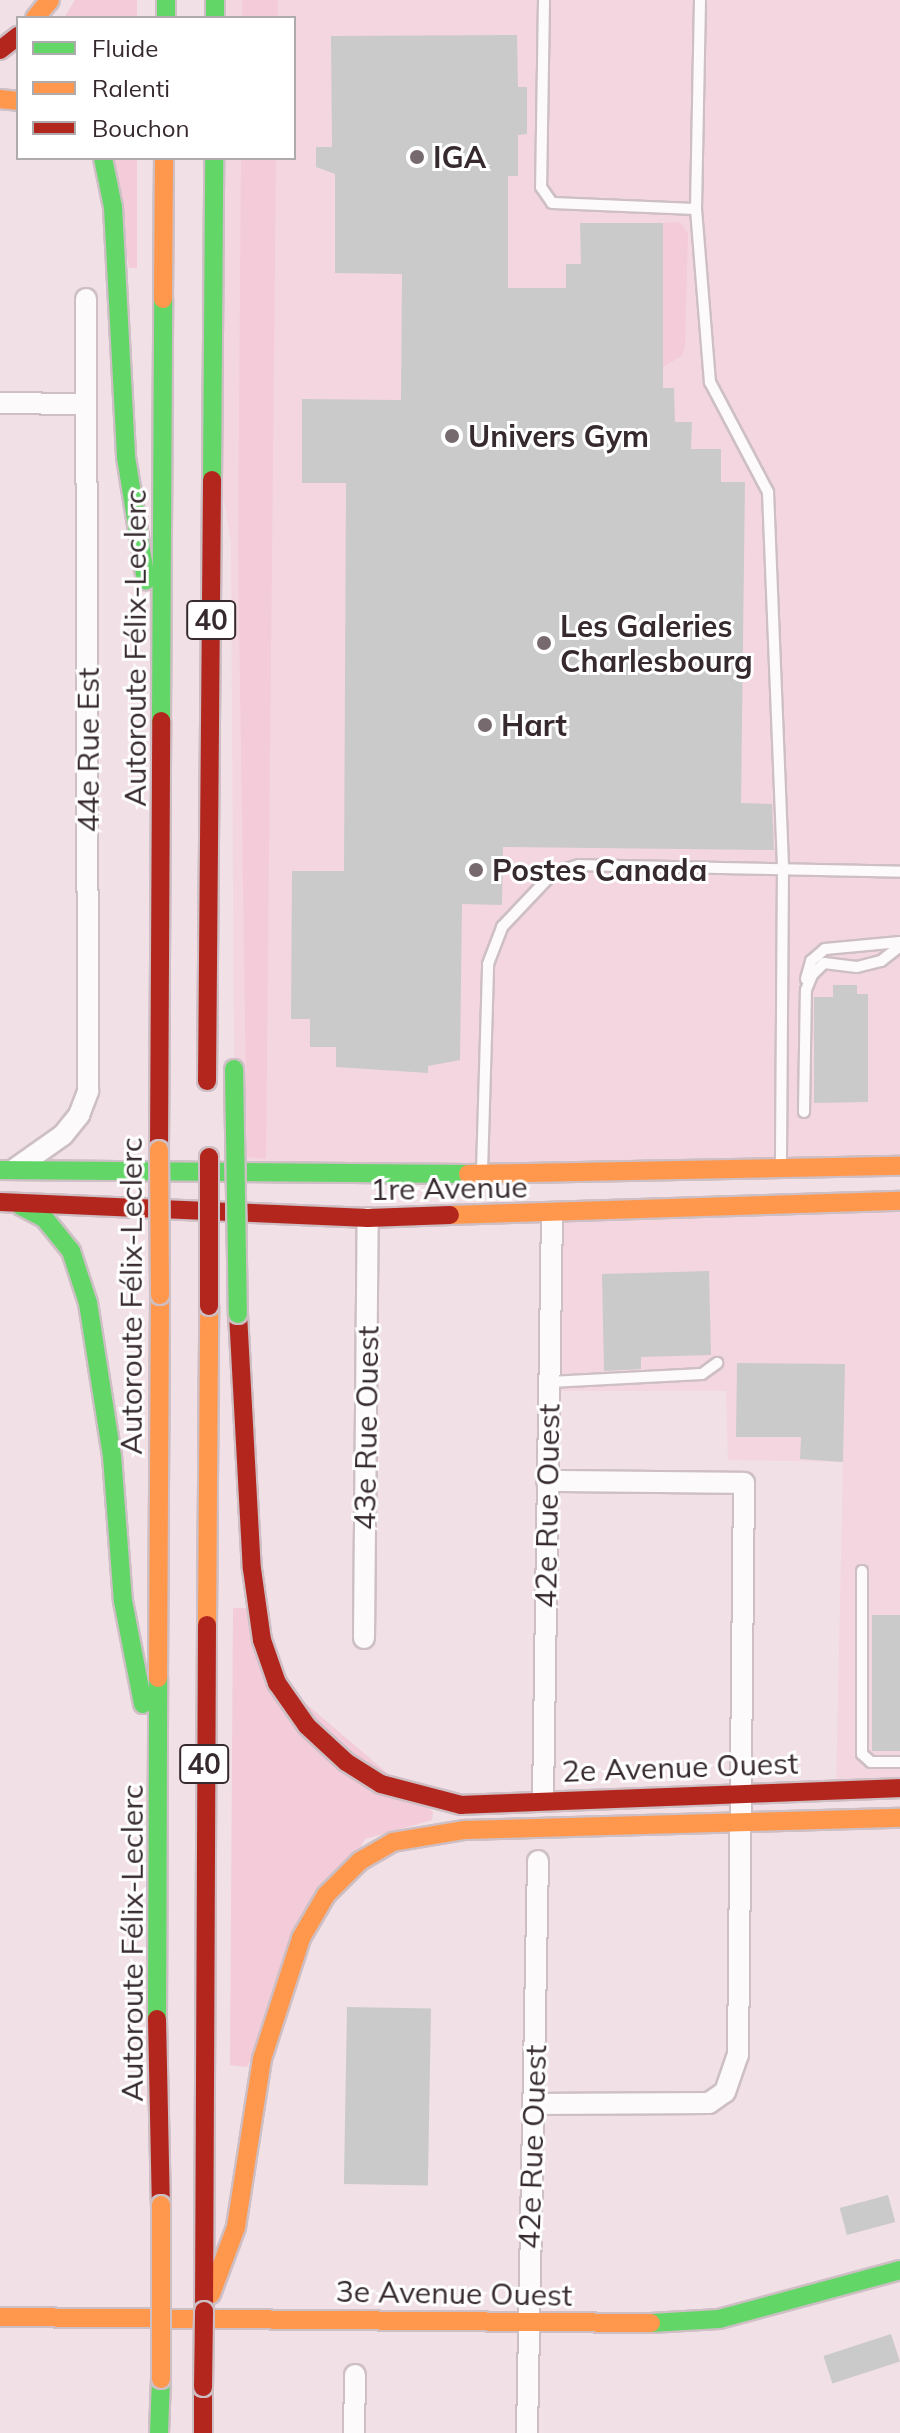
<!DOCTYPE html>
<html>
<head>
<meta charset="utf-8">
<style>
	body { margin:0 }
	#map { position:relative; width:900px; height:2433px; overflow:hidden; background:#f1e0e6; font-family:Mulish,sans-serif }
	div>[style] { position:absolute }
	.built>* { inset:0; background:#f4d6e0 }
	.green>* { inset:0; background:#f3cbd9; transform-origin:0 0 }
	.building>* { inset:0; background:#cacaca; transform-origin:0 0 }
	.roads { filter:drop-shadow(2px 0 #cdbfc4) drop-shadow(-2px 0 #cdbfc4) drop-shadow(0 2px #cdbfc4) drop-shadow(0 -2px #cdbfc4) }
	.lane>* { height:10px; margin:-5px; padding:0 5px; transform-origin:5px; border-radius:5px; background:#fdfafb }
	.street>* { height:20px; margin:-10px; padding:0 10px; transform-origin:10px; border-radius:10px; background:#fdfafb }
	.fast>* { height:18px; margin:-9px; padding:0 9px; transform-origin:9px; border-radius:9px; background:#63d668 }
	.slow>* { height:18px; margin:-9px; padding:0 9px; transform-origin:9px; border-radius:9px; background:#ff974d }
	.jam>* { height:18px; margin:-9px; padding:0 9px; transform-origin:9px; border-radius:9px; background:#b3261e }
	.bridges { filter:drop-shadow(2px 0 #cdbfc4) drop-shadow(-2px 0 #cdbfc4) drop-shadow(0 2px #cdbfc4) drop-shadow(0 -2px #cdbfc4) }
	.fast-bridge>* { height:18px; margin:-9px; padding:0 9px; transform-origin:9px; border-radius:9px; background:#63d668 }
	.slow-bridge>* { height:18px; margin:-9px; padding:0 9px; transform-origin:9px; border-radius:9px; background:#ff974d }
	.jam-bridge>* { height:18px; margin:-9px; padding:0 9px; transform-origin:9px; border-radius:9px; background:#b3261e }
	.dots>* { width:22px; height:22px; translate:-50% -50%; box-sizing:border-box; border:4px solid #fff; border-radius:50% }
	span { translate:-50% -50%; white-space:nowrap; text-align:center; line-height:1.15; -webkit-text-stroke:6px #fff; paint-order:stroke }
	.shield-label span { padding:2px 6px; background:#fff; border:2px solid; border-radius:6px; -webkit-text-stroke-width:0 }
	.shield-label { font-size:28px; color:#362a2e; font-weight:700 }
	.poi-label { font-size:30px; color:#362a2e; font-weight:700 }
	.left { translate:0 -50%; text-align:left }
	.street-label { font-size:30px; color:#362a2e }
	.legend { position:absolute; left:16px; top:16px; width:280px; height:144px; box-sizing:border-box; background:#fff; border:2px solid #afaaab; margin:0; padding:10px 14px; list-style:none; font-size:24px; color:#362a2e }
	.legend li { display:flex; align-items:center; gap:16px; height:40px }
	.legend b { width:40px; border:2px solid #afaaab }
</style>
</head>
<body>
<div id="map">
	<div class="built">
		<i style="clip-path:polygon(215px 0,900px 0,900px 1166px,245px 1176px,234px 1069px,231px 542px,212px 433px,214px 158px,294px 158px,294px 18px,215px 18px)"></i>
		<i style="clip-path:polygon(900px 1202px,900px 1788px,836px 1790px,843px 1462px,728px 1460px,726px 1391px,549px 1391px,552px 1214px)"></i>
	</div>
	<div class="green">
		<i style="clip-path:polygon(75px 0,137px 0,137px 18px,64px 18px)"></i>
		<i style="left:242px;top:0;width:36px;height:18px"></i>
		<i style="clip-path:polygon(112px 158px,137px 158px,137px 268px,129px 268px)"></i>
		<i style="clip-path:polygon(241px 158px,276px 158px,266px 1159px,247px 1157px,238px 549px)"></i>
		<i style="clip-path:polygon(680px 222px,688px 233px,685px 347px,682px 356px,663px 367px,663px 223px)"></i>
		<i style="clip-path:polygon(233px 1608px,246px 1608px,258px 1663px,433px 1812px,432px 1820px,365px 1839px,247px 2067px,230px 2065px)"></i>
	</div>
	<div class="building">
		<i style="clip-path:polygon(517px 35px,518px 87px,527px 87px,527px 134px,518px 135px,518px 176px,508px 176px,508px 288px,566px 288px,566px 264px,581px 264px,580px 223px,663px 223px,663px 388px,674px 388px,675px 422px,692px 422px,691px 449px,721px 449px,721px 482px,745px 482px,741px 803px,772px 804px,774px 850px,503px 847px,502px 905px,462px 904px,460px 1060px,428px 1066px,428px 1073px,336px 1067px,336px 1047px,310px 1047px,310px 1019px,291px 1019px,292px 871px,344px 871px,346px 483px,302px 483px,302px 399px,401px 400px,402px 274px,335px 273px,335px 174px,316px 167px,316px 147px,332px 147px,331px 36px)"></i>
		<i style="clip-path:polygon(833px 985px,857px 985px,857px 994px,868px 994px,868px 1102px,814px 1103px,814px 997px,833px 997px)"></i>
		<i style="clip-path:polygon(709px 1271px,711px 1355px,641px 1357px,641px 1369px,604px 1371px,602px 1274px)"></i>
		<i style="clip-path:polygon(737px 1363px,845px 1364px,843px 1462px,800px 1459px,801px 1437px,736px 1437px)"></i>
		<i style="left:872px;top:1615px;width:28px;height:136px"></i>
		<i style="left:347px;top:2007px;width:84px;height:177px;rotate:1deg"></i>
		<i style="left:888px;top:2195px;width:28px;height:50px;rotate:75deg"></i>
		<i style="left:891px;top:2334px;width:29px;height:71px;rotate:72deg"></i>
	</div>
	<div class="roads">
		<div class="lane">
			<i style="left:544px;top:0;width:187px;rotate:90.9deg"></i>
			<i style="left:541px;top:187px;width:19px;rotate:55deg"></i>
			<i style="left:552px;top:203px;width:144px;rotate:2.4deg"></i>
			<i style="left:700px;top:0;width:209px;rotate:91.1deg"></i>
			<i style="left:696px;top:209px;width:174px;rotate:85.4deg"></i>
			<i style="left:710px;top:382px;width:124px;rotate:62.2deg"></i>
			<i style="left:768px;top:492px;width:376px;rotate:87.7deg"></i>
			<i style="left:783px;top:868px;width:297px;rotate:90.4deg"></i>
			<i style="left:806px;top:979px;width:19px;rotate:-74deg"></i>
			<i style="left:811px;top:961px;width:18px;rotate:-41deg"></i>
			<i style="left:825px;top:949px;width:75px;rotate:-5.3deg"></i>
			<i style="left:804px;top:1112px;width:122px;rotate:-89.1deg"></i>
			<i style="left:806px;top:990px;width:16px;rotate:-68deg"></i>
			<i style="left:812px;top:975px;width:17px;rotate:-45deg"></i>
			<i style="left:824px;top:963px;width:33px;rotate:7deg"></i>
			<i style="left:857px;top:967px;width:25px;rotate:-14deg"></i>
			<i style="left:881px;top:961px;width:24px;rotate:-38deg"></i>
			<i style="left:482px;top:1171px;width:207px;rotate:-88.3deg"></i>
			<i style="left:488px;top:964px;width:40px;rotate:-69deg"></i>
			<i style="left:502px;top:927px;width:74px;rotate:-46.6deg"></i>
			<i style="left:553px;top:873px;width:27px;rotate:-17deg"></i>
			<i style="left:579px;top:865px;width:321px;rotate:1.2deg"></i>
			<i style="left:550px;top:1382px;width:152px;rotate:-3deg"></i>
			<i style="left:702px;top:1374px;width:19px;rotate:-36deg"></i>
			<i style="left:862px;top:1571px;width:183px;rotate:90deg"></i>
			<i style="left:862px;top:1754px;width:12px;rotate:42deg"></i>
			<i style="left:871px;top:1762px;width:29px"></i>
		</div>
		<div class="street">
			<i style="left:0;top:403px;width:86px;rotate:0.7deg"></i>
			<i style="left:15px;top:1169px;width:59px;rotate:-35.3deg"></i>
			<i style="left:63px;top:1135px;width:26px;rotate:-51deg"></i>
			<i style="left:79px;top:1115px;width:26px;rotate:-69deg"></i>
			<i style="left:88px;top:1091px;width:792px;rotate:-90.14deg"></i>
			<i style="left:364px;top:1638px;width:420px;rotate:-89.5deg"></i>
			<i style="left:543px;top:1799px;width:585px;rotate:-89.12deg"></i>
			<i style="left:534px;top:2104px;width:175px;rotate:-0.3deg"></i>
			<i style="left:709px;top:2103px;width:19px;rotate:-35deg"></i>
			<i style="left:725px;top:2092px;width:39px;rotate:-71deg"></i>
			<i style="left:738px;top:2055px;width:572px;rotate:-89.4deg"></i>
			<i style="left:744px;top:1483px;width:197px;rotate:-179.4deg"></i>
			<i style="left:354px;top:2433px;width:58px;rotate:-89deg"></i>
			<i style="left:527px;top:2433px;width:572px;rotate:-88.9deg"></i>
		</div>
		<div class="fast">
			<i style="left:166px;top:0;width:18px;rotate:90deg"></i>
			<i style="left:215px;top:0;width:18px;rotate:90deg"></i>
			<i style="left:103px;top:158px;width:50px;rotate:78.5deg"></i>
			<i style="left:113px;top:207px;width:250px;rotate:87deg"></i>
			<i style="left:126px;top:457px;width:125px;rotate:80.8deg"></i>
			<i style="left:212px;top:480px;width:322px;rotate:-89.6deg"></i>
			<i style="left:161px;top:721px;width:422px;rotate:-89.7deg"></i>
			<i style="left:0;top:1170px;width:468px;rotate:0.5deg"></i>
			<i style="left:21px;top:1206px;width:27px;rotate:28deg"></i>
			<i style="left:45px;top:1219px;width:41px;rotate:50.9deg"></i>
			<i style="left:71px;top:1251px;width:55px;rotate:71.9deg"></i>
			<i style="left:88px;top:1303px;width:155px;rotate:81.1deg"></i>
			<i style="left:112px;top:1456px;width:145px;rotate:85.7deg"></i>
			<i style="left:123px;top:1601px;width:105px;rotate:79deg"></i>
			<i style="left:157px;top:2019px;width:341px;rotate:-89.8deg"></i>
			<i style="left:651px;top:2323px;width:68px;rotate:-3.4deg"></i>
			<i style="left:719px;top:2319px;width:188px;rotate:-15.1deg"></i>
			<i style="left:159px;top:2433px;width:54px;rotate:-87.9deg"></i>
		</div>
		<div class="slow">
			<i style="left:35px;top:18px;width:23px;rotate:-50deg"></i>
			<i style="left:0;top:99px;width:18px;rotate:6deg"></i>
			<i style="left:163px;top:299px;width:141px;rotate:-89.6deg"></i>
			<i style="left:468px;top:1174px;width:432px;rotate:-1.1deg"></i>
			<i style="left:450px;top:1215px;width:450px;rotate:-1.8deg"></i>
			<i style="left:207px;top:1625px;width:319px;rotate:-89.6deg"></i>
			<i style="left:158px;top:1678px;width:383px;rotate:-89.7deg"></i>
			<i style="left:465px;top:1830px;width:435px;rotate:-1.6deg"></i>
			<i style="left:211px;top:2294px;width:72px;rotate:-69.5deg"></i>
			<i style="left:236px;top:2227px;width:170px;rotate:-81.2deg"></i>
			<i style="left:262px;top:2059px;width:127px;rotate:-72.1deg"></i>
			<i style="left:301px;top:1938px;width:50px;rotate:-59.8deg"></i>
			<i style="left:326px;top:1895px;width:48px;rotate:-45deg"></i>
			<i style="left:360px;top:1861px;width:38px;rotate:-30deg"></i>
			<i style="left:393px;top:1842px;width:73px;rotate:-9.5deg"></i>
			<i style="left:0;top:2317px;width:651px;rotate:0.53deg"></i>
		</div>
		<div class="jam">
			<i style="left:0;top:50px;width:23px;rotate:-38deg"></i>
			<i style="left:207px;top:1081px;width:601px;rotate:-89.52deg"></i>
			<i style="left:159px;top:1150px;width:429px;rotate:-89.7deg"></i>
			<i style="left:0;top:1202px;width:368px;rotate:2.5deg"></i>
			<i style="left:368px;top:1218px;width:82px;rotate:-2.1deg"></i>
			<i style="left:238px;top:1314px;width:255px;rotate:86.9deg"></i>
			<i style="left:252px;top:1569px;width:72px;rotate:82deg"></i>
			<i style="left:262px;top:1640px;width:46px;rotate:70.8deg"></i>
			<i style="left:277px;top:1683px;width:52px;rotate:55.1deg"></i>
			<i style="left:307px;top:1726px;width:53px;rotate:42.7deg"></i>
			<i style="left:346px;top:1762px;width:41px;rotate:32.2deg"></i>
			<i style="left:381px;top:1784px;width:83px;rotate:14.7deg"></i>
			<i style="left:461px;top:1805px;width:439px;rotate:-2.2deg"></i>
			<i style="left:157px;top:2019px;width:186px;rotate:88.8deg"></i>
			<i style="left:204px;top:2311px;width:686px;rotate:-89.75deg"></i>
			<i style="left:203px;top:2387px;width:46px;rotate:90deg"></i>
		</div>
	</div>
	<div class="bridges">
		<div class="fast-bridge">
			<i style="left:234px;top:1069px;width:245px;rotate:89.1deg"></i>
		</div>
		<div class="slow-bridge">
			<i style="left:159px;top:1150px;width:145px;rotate:89.6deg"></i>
			<i style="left:161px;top:2205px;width:174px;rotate:90deg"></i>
		</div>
		<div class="jam-bridge">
			<i style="left:209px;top:1157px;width:149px;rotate:90deg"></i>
			<i style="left:203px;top:2387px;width:76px;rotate:-89.2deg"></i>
		</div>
	</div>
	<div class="dots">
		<i style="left:417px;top:157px;background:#776a6e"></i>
		<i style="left:452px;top:436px;background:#776a6e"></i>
		<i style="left:544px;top:643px;background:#776a6e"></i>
		<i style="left:485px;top:725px;background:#776a6e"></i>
		<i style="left:476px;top:870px;background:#776a6e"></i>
	</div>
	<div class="shield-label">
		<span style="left:211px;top:620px">40</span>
		<span style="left:204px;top:1764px">40</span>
	</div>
	<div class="poi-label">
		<span class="left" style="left:433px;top:157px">IGA</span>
		<span class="left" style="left:468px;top:436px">Univers Gym</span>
		<span class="left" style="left:560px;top:643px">Les Galeries<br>Charlesbourg</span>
		<span class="left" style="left:501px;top:725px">Hart</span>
		<span class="left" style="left:492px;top:870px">Postes Canada</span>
	</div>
	<div class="street-label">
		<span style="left:135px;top:648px;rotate:-90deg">Autoroute Félix-Leclerc</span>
		<span style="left:88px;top:750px;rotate:-90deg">44e Rue Est</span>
		<span style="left:449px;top:1188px;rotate:-1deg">1re Avenue</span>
		<span style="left:131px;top:1296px;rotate:-90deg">Autoroute Félix-Leclerc</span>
		<span style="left:366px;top:1428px;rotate:-89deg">43e Rue Ouest</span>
		<span style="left:547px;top:1506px;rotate:-89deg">42e Rue Ouest</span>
		<span style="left:680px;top:1767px;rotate:-2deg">2e Avenue Ouest</span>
		<span style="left:132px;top:1943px;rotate:-90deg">Autoroute Félix-Leclerc</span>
		<span style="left:532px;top:2147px;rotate:-88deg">42e Rue Ouest</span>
		<span style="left:454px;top:2293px;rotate:1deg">3e Avenue Ouest</span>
	</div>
	<ul class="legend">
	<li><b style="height:10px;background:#63d668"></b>Fluide</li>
	<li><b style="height:10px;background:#ff974d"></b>Ralenti</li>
	<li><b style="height:10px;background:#b3261e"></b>Bouchon</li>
	</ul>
</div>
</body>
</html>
